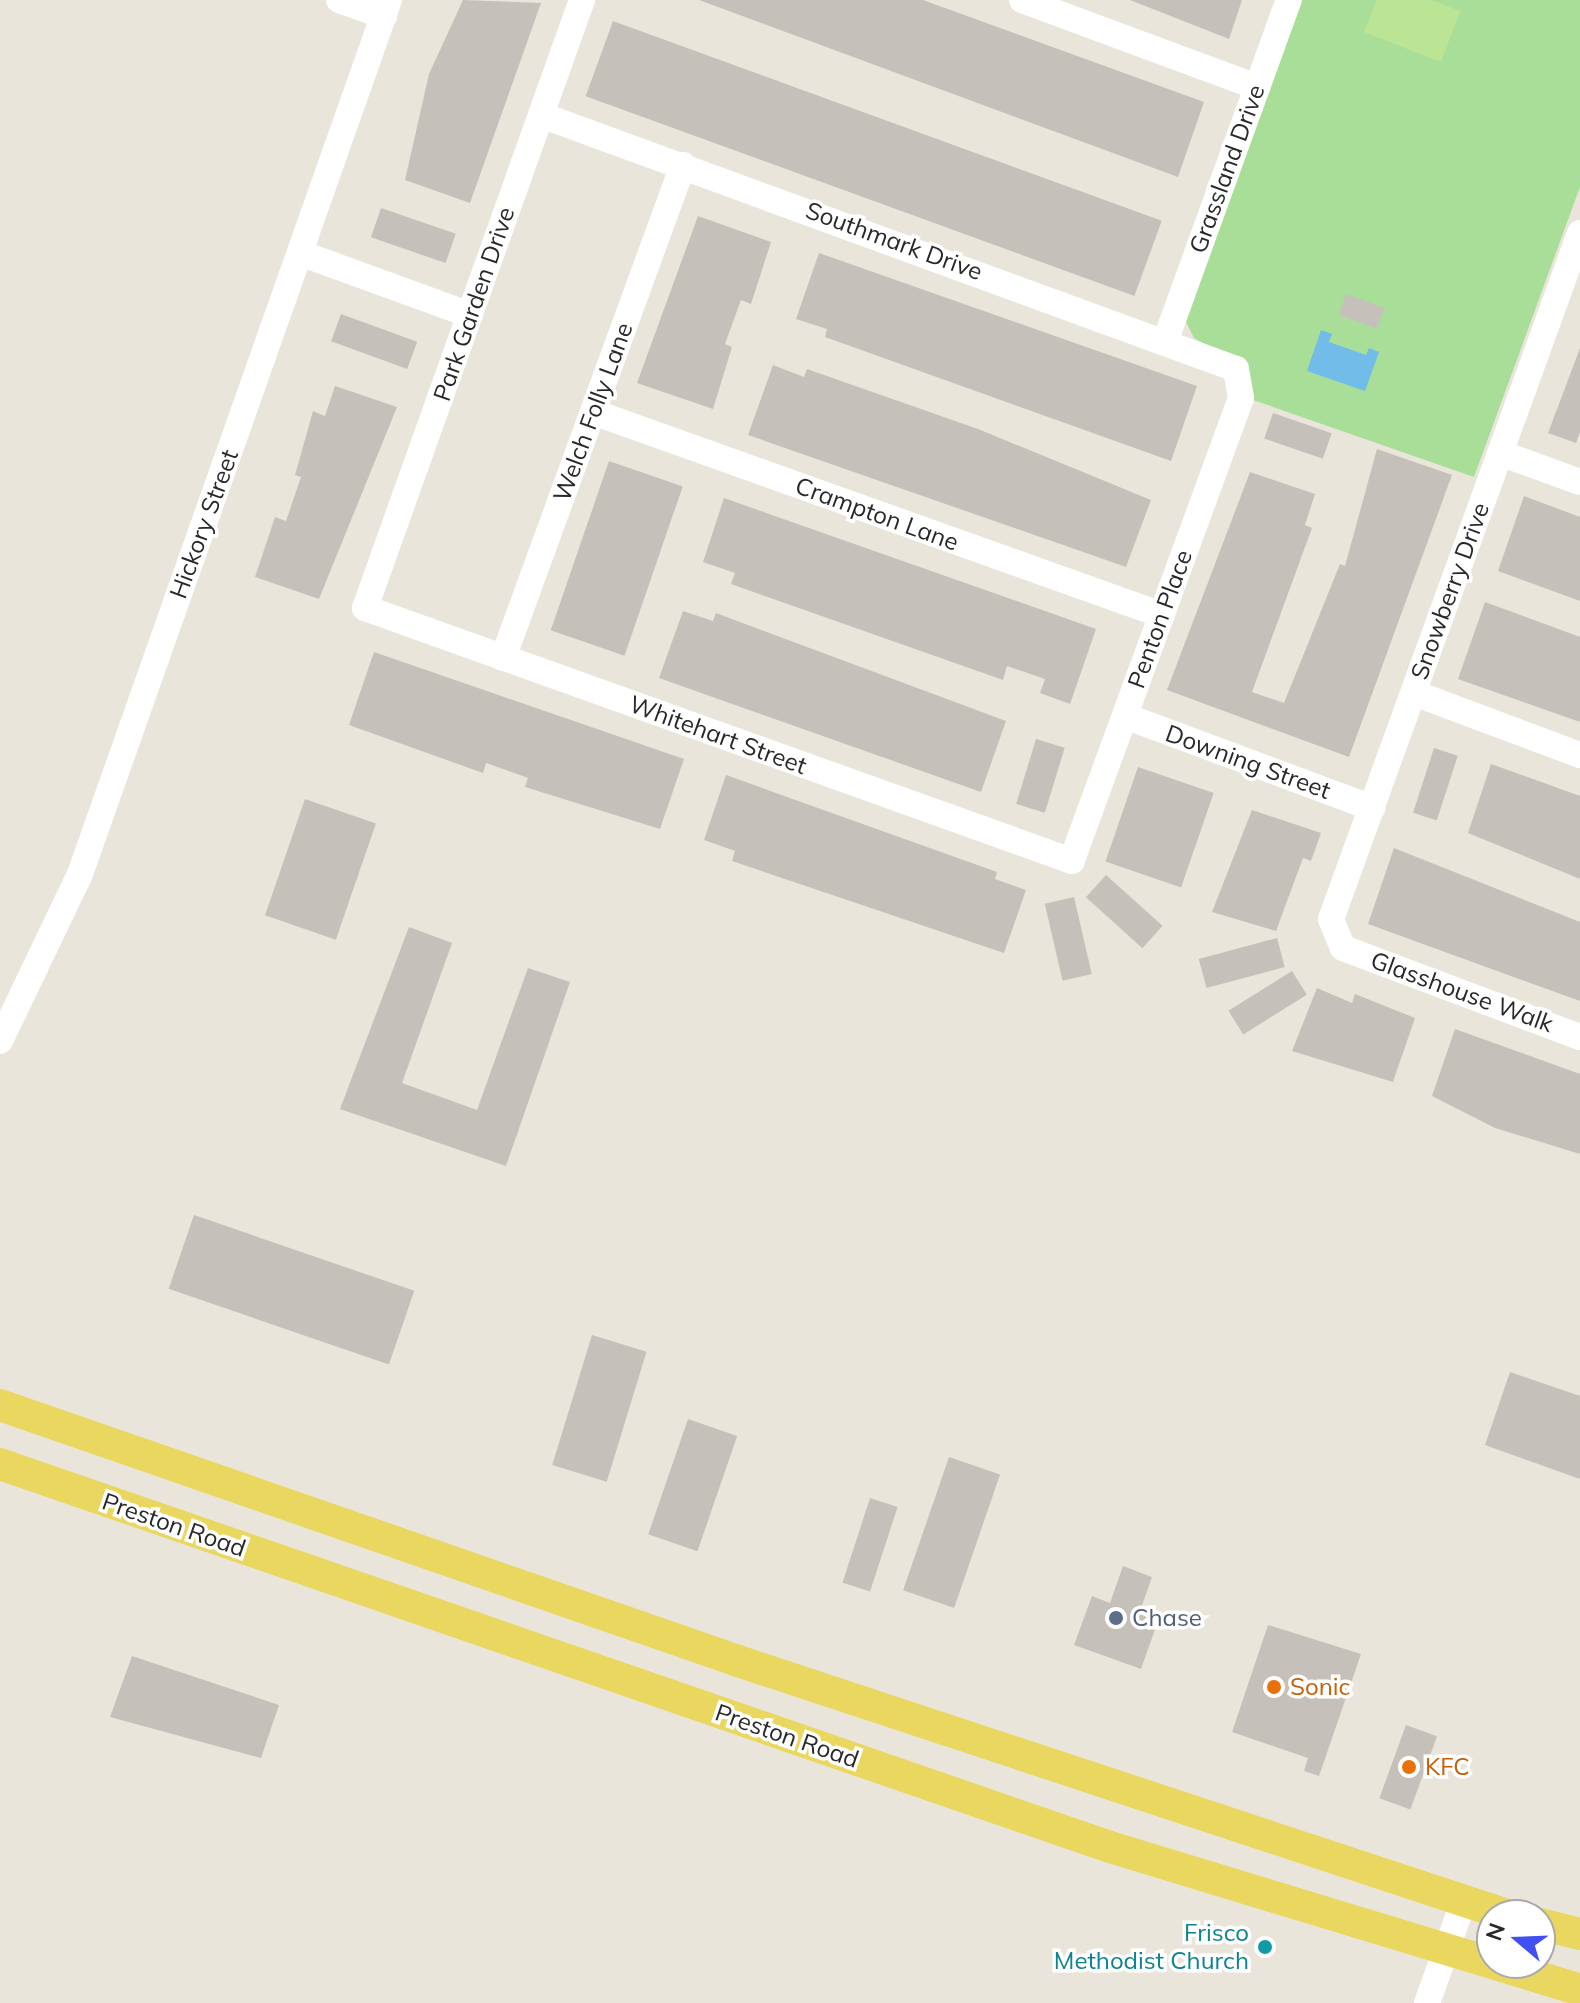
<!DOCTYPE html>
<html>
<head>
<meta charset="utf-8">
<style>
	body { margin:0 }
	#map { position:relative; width:1580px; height:2003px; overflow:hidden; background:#eae5da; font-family:Mulish,sans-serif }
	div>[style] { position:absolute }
	.green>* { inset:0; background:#a9de99 }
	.pitch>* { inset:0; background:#bbe595 }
	.water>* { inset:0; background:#71bce8 }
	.building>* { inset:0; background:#c5c1ba; transform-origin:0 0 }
	.minor>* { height:26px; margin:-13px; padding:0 13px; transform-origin:13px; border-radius:13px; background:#fff }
	.major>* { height:32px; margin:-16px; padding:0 16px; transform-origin:16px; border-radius:16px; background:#e9d760 }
	.dots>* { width:22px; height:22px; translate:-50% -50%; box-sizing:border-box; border:4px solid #fff; border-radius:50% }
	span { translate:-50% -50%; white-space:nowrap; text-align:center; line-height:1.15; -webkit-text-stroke:7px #fff; paint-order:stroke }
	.street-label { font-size:24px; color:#282828 }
	.service-label { font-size:24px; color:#4e5e75 }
	.left { translate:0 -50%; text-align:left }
	.food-label { font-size:24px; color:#c56008 }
	.culture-label { font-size:24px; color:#0d838f }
	.right { translate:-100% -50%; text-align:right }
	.north { position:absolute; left:1476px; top:1899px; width:80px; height:80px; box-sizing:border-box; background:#fff; border:2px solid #a9a9a9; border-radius:50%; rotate:289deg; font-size:22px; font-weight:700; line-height:32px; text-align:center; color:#282828 }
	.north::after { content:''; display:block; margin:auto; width:28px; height:36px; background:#4150f0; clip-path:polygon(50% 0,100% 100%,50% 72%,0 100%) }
</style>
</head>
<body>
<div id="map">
	<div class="green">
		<i style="clip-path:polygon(1301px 0,1580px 0,1580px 187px,1474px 477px,1253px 400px,1246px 367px,1194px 338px,1185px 320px)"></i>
	</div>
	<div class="pitch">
		<i style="clip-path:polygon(1377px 0,1431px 0,1460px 11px,1441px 62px,1364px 32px)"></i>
	</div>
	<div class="water">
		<i style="clip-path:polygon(1321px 330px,1332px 334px,1329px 342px,1366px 355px,1369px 348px,1379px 352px,1365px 391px,1307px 371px)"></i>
	</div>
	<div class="building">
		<i style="clip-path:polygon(463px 0,541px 3px,470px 203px,405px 180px,429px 74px)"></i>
		<i style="clip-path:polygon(699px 0,923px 0,1204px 102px,1178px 177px)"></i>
		<i style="clip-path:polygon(1130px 0,1242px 0,1229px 39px)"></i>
		<i style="left:613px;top:21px;width:584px;height:80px;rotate:20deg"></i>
		<i style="left:381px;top:208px;width:79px;height:31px;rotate:19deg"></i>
		<i style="clip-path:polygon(698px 216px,771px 242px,751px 304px,741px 300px,725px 344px,732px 347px,713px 409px,637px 383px)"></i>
		<i style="clip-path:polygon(819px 253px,1197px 386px,1171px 461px,825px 337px,827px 329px,796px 319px)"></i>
		<i style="left:1346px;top:294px;width:41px;height:22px;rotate:20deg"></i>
		<i style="left:341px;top:314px;width:81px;height:29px;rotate:20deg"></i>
		<i style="clip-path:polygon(1580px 348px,1580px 432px,1576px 443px,1548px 433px)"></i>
		<i style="clip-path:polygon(773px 365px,804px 377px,807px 369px,978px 429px,1151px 500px,1126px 567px,748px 435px)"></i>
		<i style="clip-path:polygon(335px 386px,397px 407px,319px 599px,255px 577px,275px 517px,286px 521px,301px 477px,295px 475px,313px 411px,325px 416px)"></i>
		<i style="left:1273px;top:413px;width:62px;height:27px;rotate:19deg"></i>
		<i style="clip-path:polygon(1377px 449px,1452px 475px,1349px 757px,1167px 690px,1250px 472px,1315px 494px,1305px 525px,1312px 528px,1252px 692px,1284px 703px,1340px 564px,1345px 566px)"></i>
		<i style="left:609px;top:461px;width:78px;height:179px;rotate:19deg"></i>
		<i style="clip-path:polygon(1524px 496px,1580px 517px,1580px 601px,1498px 571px)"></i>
		<i style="clip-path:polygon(724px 498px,1096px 629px,1070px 704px,1040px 693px,1045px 679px,1007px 666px,1003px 680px,731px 584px,735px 573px,703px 562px)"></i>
		<i style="clip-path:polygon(1485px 602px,1580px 637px,1580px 722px,1458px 679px)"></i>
		<i style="clip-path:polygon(683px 611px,713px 621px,716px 613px,1006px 721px,981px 792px,659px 678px)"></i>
		<i style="clip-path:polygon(374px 652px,684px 759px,660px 829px,525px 787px,528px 778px,486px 763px,483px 773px,349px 725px)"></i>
		<i style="left:1036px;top:739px;width:30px;height:68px;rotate:17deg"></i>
		<i style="left:1434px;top:748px;width:25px;height:68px;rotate:18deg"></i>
		<i style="clip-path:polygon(1491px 764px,1580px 796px,1580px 879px,1468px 833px)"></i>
		<i style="left:1138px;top:767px;width:80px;height:100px;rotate:19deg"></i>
		<i style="clip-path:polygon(726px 775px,997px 872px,995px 879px,1026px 890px,1004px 953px,732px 861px,735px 851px,704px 840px)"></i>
		<i style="left:305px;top:799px;width:75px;height:123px;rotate:19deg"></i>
		<i style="clip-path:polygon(1252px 810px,1321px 833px,1311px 861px,1303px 858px,1276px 931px,1212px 912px)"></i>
		<i style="clip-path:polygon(1394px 848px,1580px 922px,1580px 1001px,1368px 924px)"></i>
		<i style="left:1106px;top:875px;width:76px;height:30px;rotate:42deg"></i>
		<i style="left:1074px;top:897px;width:79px;height:30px;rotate:77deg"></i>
		<i style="clip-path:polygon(409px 927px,452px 943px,402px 1083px,477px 1110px,528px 968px,570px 982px,506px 1166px,340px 1109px)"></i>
		<i style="left:1277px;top:938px;width:30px;height:81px;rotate:75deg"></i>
		<i style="left:1292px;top:971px;width:28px;height:75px;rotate:58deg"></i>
		<i style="clip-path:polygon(1317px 988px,1352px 1003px,1355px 994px,1415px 1018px,1393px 1082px,1292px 1051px)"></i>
		<i style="clip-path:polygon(1455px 1029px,1580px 1074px,1580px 1154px,1495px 1128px,1432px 1096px)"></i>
		<i style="left:194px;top:1215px;width:233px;height:78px;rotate:19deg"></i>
		<i style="left:592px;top:1335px;width:57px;height:136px;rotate:17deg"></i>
		<i style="clip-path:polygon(1510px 1372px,1580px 1396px,1580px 1479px,1485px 1445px)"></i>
		<i style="left:688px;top:1419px;width:52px;height:122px;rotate:19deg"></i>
		<i style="left:949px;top:1457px;width:54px;height:141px;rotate:19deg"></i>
		<i style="left:870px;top:1498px;width:29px;height:89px;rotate:18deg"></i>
		<i style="clip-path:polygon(1123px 1566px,1152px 1577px,1139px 1614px,1158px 1621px,1141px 1669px,1074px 1645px,1092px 1596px,1110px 1603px)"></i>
		<i style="clip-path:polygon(1268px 1625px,1361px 1654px,1319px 1776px,1304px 1771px,1308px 1758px,1232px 1732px)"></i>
		<i style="clip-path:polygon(132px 1656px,279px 1705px,261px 1758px,110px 1717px)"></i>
		<i style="left:1406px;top:1725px;width:33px;height:78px;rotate:20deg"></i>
	</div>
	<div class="minor">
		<i style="left:339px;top:0;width:48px;rotate:19.6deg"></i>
		<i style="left:1022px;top:0;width:251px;rotate:20.3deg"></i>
		<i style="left:541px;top:115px;width:740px;rotate:20.08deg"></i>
		<i style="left:1236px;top:369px;width:29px;rotate:80deg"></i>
		<i style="left:1241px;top:398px;width:493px;rotate:110.1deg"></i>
		<i style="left:1072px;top:861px;width:751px;rotate:-160.31deg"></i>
		<i style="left:365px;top:608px;width:646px;rotate:-70.36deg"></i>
		<i style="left:1580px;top:233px;width:730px;rotate:109.95deg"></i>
		<i style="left:1331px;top:919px;width:31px;rotate:68deg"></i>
		<i style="left:1343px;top:948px;width:253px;rotate:20.6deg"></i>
		<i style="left:300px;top:253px;width:181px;rotate:20deg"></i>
		<i style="left:1166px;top:339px;width:361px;rotate:-70.1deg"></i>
		<i style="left:593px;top:412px;width:604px;rotate:19.63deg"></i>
		<i style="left:1500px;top:453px;width:85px;rotate:19.9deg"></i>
		<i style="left:503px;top:658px;width:525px;rotate:-69.94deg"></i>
		<i style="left:1414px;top:693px;width:177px;rotate:20.5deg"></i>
		<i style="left:1125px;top:716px;width:264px;rotate:20.4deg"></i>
		<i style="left:0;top:1041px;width:185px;rotate:-64.4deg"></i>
		<i style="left:80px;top:874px;width:927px;rotate:-70.53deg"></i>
		<i style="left:1427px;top:2003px;width:106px;rotate:-70.2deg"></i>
	</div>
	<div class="major">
		<i style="left:0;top:1405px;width:781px;rotate:19.13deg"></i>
		<i style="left:738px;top:1661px;width:810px;rotate:18.28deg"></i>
		<i style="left:0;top:1464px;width:1174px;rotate:19.04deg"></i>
		<i style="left:1110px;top:1847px;width:491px;rotate:16.9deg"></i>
		<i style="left:1540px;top:1924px;width:41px;rotate:14deg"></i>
	</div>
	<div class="dots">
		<i style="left:1116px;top:1618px;background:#5c6f8a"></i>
		<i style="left:1274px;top:1687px;background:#e8710a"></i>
		<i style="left:1409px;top:1767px;background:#e8710a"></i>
		<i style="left:1265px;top:1947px;background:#0f9aa8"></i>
	</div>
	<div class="street-label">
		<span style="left:1227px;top:169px;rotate:-70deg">Grassland Drive</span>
		<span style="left:894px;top:241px;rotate:20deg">Southmark Drive</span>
		<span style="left:474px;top:304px;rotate:-71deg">Park Garden Drive</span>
		<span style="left:593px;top:412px;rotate:-70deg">Welch Folly Lane</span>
		<span style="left:877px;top:514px;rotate:20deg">Crampton Lane</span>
		<span style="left:204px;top:524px;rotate:-70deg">Hickory Street</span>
		<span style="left:1450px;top:591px;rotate:-70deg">Snowberry Drive</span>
		<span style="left:1160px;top:619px;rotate:-70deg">Penton Place</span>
		<span style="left:718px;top:735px;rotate:20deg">Whitehart Street</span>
		<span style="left:1248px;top:762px;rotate:20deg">Downing Street</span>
		<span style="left:1462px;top:992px;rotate:20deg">Glasshouse Walk</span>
		<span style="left:174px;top:1525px;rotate:19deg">Preston Road</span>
		<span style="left:787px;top:1736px;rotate:19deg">Preston Road</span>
	</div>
	<div class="service-label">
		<span class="left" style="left:1132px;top:1618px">Chase</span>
	</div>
	<div class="food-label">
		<span class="left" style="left:1290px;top:1687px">Sonic</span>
		<span class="left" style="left:1425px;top:1767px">KFC</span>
	</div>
	<div class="culture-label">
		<span class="right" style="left:1249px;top:1947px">Frisco<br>Methodist Church</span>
	</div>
	<div class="north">N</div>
</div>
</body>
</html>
